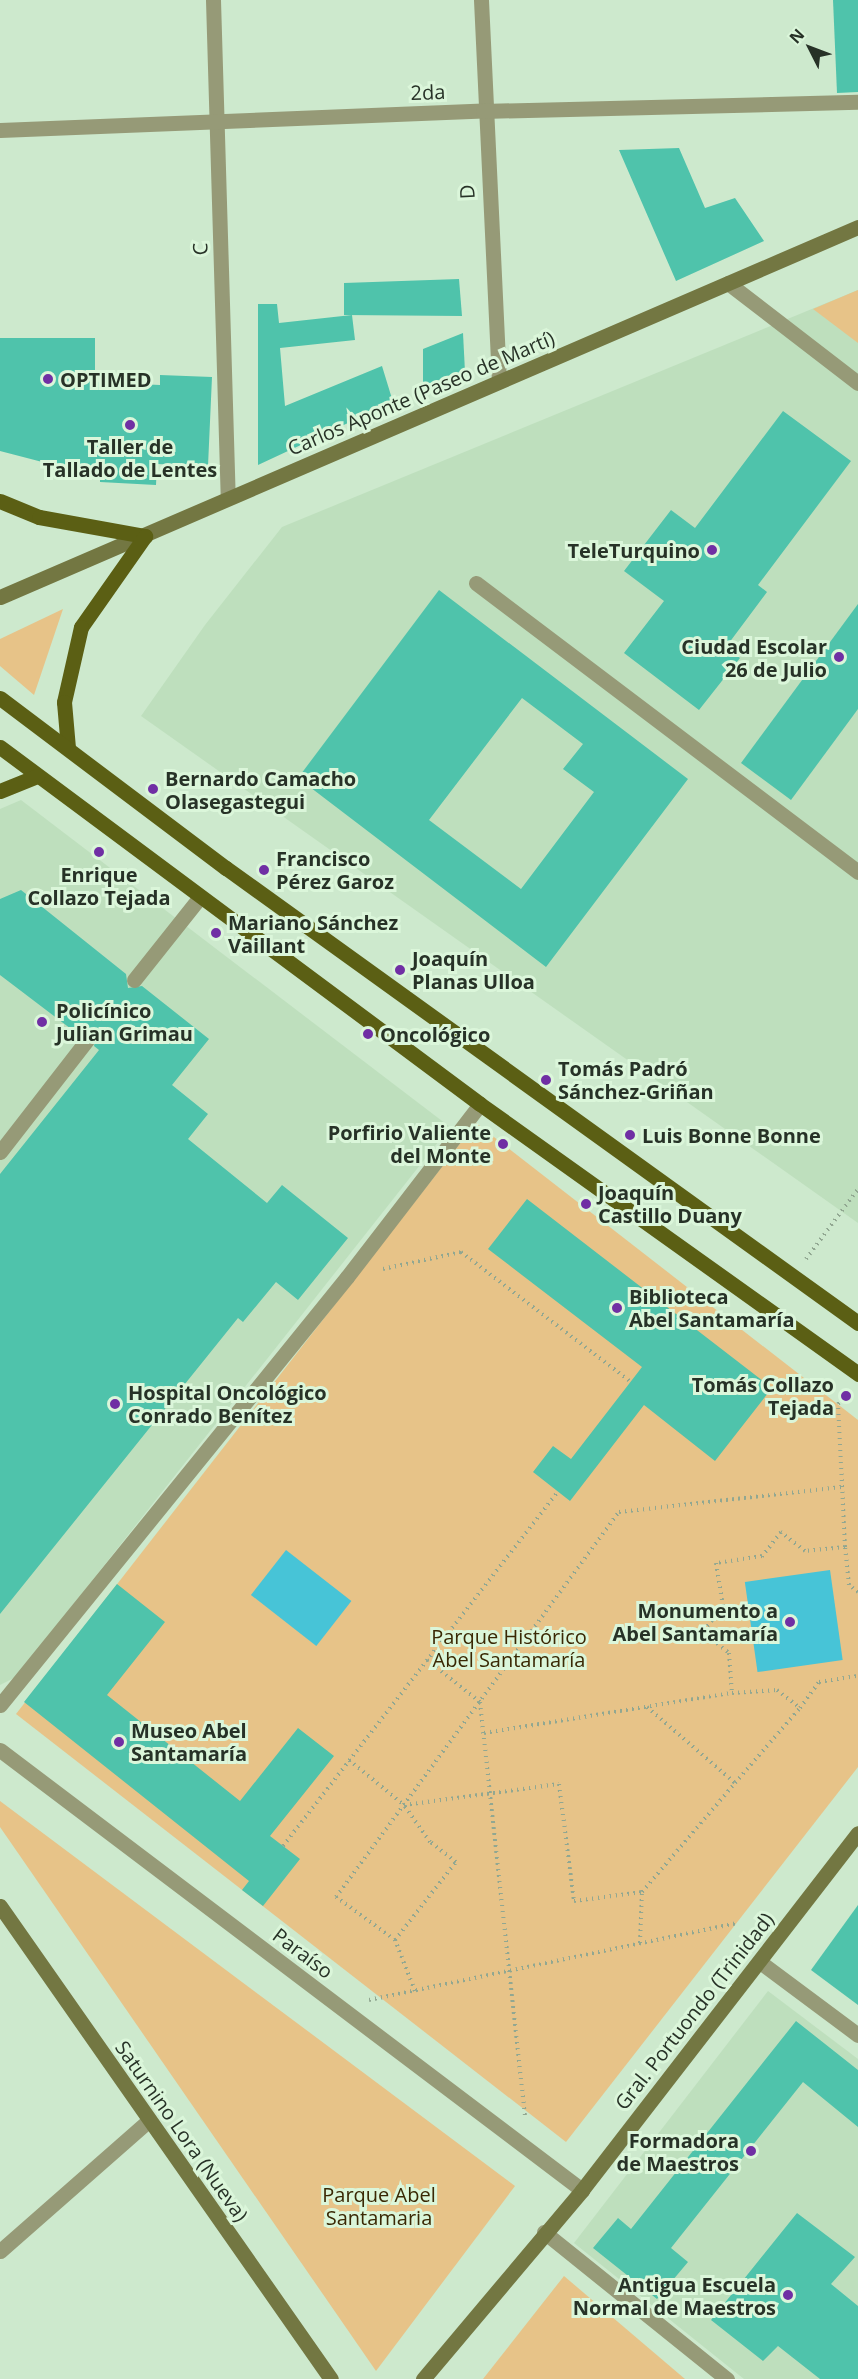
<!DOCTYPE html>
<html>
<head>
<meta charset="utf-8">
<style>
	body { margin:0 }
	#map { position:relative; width:858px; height:2379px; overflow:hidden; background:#cde9cd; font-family:"Open Sans",sans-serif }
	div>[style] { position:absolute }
	.built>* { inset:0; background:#bedfbd }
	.green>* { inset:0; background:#e7c388 }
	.water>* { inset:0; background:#47c4d7; transform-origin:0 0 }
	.building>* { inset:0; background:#4fc3ab }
	.path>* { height:4px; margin-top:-2px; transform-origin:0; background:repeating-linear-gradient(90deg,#91a791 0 1.5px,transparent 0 6px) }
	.service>* { height:15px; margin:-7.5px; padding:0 7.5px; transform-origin:7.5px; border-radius:7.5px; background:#969a77 }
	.minor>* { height:15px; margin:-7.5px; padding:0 7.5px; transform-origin:7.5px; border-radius:7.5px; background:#969a77 }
	.tertiary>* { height:15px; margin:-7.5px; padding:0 7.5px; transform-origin:7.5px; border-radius:7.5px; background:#969a77 }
	.secondary>* { height:15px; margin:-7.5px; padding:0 7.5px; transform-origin:7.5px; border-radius:7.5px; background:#737742 }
	.primary>* { height:15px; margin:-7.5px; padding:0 7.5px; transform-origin:7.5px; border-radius:7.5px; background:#5b5f14 }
	.dots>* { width:16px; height:16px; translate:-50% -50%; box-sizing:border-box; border:3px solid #dbf6da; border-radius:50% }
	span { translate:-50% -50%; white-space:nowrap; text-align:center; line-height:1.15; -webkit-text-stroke:6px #dbf6da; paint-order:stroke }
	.street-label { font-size:20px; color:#273227 }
	.poi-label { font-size:20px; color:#273227; font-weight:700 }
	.left { translate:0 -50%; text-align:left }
	.right { translate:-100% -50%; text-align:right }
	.park-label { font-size:20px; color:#3a2804 }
	.north { position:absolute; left:780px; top:18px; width:60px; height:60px; -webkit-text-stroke:4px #dbf6da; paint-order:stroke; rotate:312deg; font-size:16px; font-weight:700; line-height:24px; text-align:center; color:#273227 }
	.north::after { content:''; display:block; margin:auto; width:21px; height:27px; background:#273227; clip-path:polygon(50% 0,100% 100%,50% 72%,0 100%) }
</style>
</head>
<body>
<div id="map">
	<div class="built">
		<i style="clip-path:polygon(858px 290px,858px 1223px,141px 716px,205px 625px,282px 527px)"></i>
		<i style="clip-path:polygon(21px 800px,450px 1127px,16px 1677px,0 1685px,0 809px)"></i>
		<i style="clip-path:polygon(768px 1991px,858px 2059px,858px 2379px,744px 2379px,574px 2243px)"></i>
	</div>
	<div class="green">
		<i style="clip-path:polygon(858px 290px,858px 343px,813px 309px)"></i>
		<i style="clip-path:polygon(63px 609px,34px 695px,0 666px,0 639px)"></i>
		<i style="clip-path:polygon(476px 1123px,858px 1420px,858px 1767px,566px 2142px,16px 1714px)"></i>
		<i style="clip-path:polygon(0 1801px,515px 2186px,376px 2371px,0 1827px)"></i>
		<i style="clip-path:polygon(564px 2276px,685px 2379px,483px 2379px)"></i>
	</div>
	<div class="water">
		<i style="left:286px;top:1550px;width:83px;height:57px;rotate:38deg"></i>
		<i style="left:830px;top:1570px;width:91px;height:86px;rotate:82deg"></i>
	</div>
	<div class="building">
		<i style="clip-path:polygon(833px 0,858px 0,858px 92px,837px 93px)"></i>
		<i style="clip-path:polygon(679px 148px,705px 208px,735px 198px,764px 241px,676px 281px,619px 150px)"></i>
		<i style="clip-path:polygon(459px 279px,462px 316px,344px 315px,344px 283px)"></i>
		<i style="clip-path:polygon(258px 304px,277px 304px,279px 323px,352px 315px,355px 340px,280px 348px,285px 406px,382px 366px,393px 402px,258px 465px)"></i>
		<i style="clip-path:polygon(463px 333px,465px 372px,423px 391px,423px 349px)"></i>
		<i style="clip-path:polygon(0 338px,95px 338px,95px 382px,160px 385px,160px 375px,212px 377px,208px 466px,157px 464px,156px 485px,100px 482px,100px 477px,0 451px)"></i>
		<i style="clip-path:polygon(783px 411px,851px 461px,758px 585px,767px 592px,726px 647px,740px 658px,699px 710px,624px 653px,664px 601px,624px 571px,671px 510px,695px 528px)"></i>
		<i style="clip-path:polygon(evenodd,439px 590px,688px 779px,546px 967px,298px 778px,439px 590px,522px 698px,583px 744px,563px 769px,594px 792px,521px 889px,429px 820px,522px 698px)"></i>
		<i style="clip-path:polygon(858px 604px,858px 709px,791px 800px,741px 763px)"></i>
		<i style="clip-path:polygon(21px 890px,126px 974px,128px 988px,142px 986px,209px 1039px,172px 1085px,208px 1114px,188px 1139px,267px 1203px,282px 1185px,348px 1238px,298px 1300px,276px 1282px,243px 1322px,238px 1318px,0 1614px,0 1174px,99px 1050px,94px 1046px,96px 1037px,92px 1032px,79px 1035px,0 975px,0 899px)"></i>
		<i style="clip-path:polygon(527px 1199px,772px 1388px,715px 1461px,644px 1405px,570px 1501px,533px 1472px,553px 1446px,571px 1459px,642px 1367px,488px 1249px)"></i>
		<i style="clip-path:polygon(117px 1584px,165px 1622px,107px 1695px,240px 1801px,298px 1728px,334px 1756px,270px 1836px,300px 1859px,263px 1906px,242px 1890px,249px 1881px,24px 1702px)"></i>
		<i style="clip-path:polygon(858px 1905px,858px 2005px,811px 1970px)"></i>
		<i style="clip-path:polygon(796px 2021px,858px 2070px,858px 2127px,803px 2082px,671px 2248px,688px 2262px,657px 2299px,593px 2248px,618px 2218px,631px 2229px)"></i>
		<i style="clip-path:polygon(797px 2213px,855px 2257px,831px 2284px,858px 2306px,858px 2379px,820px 2379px,778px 2346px,763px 2361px,711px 2320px)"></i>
	</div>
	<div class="path">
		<i style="left:806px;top:1259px;width:87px;rotate:-53.4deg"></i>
		<i style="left:383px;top:1269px;width:80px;rotate:-12.3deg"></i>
		<i style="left:461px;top:1252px;width:214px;rotate:37.4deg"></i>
		<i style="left:845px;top:1547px;width:143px;rotate:-92.8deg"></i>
		<i style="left:838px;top:1404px;width:14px;rotate:-51deg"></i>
		<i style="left:858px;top:1592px;width:11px;rotate:-142deg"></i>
		<i style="left:849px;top:1585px;width:38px;rotate:-96deg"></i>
		<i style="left:845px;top:1547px;width:40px;rotate:174.3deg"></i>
		<i style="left:805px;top:1551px;width:31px;rotate:-142deg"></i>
		<i style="left:781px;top:1532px;width:31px;rotate:128deg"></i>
		<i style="left:762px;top:1556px;width:47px;rotate:171.3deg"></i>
		<i style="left:716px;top:1563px;width:44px;rotate:80.8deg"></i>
		<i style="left:723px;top:1606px;width:33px;rotate:128deg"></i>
		<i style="left:703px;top:1632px;width:33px;rotate:39deg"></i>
		<i style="left:729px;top:1653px;width:40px;rotate:85.7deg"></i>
		<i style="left:732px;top:1693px;width:45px;rotate:-3.8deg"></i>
		<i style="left:777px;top:1690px;width:29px;rotate:38deg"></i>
		<i style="left:800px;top:1708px;width:32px;rotate:-54deg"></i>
		<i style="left:819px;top:1682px;width:39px;rotate:-9deg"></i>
		<i style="left:427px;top:1660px;width:68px;rotate:38.4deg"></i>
		<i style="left:480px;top:1702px;width:418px;rotate:83.8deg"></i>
		<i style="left:647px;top:1707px;width:116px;rotate:40.8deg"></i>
		<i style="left:735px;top:1783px;width:99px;rotate:-49.1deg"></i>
		<i style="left:484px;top:1733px;width:251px;rotate:-9.2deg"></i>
		<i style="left:349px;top:1760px;width:71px;rotate:39.3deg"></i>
		<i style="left:283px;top:1846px;width:448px;rotate:-52.2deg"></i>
		<i style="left:395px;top:1940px;width:99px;rotate:-52deg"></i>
		<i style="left:456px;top:1862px;width:33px;rotate:-142deg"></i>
		<i style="left:430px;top:1842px;width:45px;rotate:-125.1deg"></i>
		<i style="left:404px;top:1805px;width:156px;rotate:-7.7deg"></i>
		<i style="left:559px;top:1784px;width:118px;rotate:82.7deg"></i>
		<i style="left:574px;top:1901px;width:69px;rotate:-7.5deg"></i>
		<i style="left:640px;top:1943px;width:51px;rotate:-87.8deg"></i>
		<i style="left:642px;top:1892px;width:143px;rotate:-49.5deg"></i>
		<i style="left:415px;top:1991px;width:55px;rotate:-111.4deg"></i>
		<i style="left:395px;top:1940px;width:73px;rotate:-143.9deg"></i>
		<i style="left:336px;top:1897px;width:478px;rotate:-53.7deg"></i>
		<i style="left:619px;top:1512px;width:224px;rotate:-6.4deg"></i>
		<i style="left:369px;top:2000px;width:375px;rotate:-11.8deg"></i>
	</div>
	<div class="service">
		<i style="left:728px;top:283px;width:164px;rotate:37.6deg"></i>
		<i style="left:476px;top:583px;width:479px;rotate:37.1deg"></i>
		<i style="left:134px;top:980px;width:106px;rotate:-51.5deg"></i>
		<i style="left:0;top:1152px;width:142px;rotate:-52.2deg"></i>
		<i style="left:0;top:1705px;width:551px;rotate:-50.97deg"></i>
		<i style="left:347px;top:1277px;width:218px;rotate:-52.4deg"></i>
		<i style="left:760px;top:1962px;width:122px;rotate:36.7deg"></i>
	</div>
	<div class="minor">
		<i style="left:213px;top:0;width:498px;rotate:88.3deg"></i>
		<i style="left:481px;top:0;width:382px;rotate:87.3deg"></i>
		<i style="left:0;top:1750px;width:730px;rotate:37.09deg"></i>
		<i style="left:544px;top:2232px;width:235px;rotate:38.8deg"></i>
		<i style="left:0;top:2251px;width:198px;rotate:-41.3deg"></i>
	</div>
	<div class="tertiary">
		<i style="left:0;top:130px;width:483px;rotate:-2.3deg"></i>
		<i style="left:483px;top:111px;width:375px;rotate:-1.4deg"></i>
	</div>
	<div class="secondary">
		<i style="left:0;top:597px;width:934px;rotate:-23.33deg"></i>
		<i style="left:0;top:1906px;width:577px;rotate:55.02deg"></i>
		<i style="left:423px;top:2379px;width:247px;rotate:-49.9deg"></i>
		<i style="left:582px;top:2190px;width:451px;rotate:-52.3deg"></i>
	</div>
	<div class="primary">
		<i style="left:0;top:501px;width:42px;rotate:22.3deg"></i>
		<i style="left:39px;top:517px;width:108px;rotate:10.2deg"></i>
		<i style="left:145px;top:536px;width:111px;rotate:125.1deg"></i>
		<i style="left:81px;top:627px;width:77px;rotate:102.8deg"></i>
		<i style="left:64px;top:702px;width:46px;rotate:85deg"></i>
		<i style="left:0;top:698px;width:283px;rotate:37deg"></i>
		<i style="left:226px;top:868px;width:779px;rotate:35.75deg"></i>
		<i style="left:0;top:747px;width:598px;rotate:36.64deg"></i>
		<i style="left:480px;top:1104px;width:465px;rotate:35.5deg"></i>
		<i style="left:0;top:791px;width:40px;rotate:-22deg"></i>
	</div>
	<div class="dots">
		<i style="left:48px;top:379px;background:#702fa4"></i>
		<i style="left:130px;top:425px;background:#702fa4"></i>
		<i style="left:712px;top:550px;background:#702fa4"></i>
		<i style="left:839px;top:657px;background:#702fa4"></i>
		<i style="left:153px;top:789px;background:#702fa4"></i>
		<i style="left:99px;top:852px;background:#702fa4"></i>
		<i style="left:264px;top:870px;background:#702fa4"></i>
		<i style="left:216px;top:933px;background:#702fa4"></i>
		<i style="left:400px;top:970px;background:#702fa4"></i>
		<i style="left:42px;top:1022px;background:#702fa4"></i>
		<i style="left:368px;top:1034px;background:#702fa4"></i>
		<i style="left:546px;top:1080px;background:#702fa4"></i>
		<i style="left:630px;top:1135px;background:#702fa4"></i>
		<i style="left:503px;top:1144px;background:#702fa4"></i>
		<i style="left:586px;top:1204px;background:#702fa4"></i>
		<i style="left:617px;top:1308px;background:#702fa4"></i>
		<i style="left:846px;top:1396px;background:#702fa4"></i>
		<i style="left:115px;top:1404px;background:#702fa4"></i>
		<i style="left:790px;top:1622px;background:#702fa4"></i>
		<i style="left:119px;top:1742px;background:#702fa4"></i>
		<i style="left:751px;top:2151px;background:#702fa4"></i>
		<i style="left:788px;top:2295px;background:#702fa4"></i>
	</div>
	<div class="street-label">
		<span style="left:428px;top:92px;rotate:-2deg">2da</span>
		<span style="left:467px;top:192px;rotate:-93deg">D</span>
		<span style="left:200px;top:249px;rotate:-91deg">C</span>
		<span style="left:421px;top:393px;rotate:-23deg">Carlos Aponte (Paseo de Martí)</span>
		<span style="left:303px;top:1953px;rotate:37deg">Paraíso</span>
		<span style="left:694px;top:2011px;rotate:-52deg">Gral. Portuondo (Trinidad)</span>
		<span style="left:182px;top:2131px;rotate:55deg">Saturnino Lora (Nueva)</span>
	</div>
	<div class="poi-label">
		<span class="left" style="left:60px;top:379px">OPTIMED</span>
		<span style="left:130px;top:458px">Taller de<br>Tallado de Lentes</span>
		<span class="right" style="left:700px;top:550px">TeleTurquino</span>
		<span class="right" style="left:827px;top:658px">Ciudad Escolar<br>26 de Julio</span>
		<span class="left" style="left:165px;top:790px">Bernardo Camacho<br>Olasegastegui</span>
		<span class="left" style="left:276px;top:870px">Francisco<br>Pérez Garoz</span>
		<span style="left:99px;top:886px">Enrique<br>Collazo Tejada</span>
		<span class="left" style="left:228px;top:934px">Mariano Sánchez<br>Vaillant</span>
		<span class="left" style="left:412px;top:970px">Joaquín<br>Planas Ulloa</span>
		<span class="left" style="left:56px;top:1022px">Policínico<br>Julian Grimau</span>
		<span class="left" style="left:380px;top:1034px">Oncológico</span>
		<span class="left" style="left:558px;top:1080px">Tomás Padró<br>Sánchez-Griñan</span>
		<span class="right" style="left:491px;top:1144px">Porfirio Valiente<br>del Monte</span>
		<span class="left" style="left:642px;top:1135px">Luis Bonne Bonne</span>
		<span class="left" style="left:598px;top:1204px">Joaquín<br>Castillo Duany</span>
		<span class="left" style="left:629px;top:1308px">Biblioteca<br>Abel Santamaría</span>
		<span class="right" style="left:834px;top:1396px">Tomás Collazo<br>Tejada</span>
		<span class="left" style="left:128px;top:1404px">Hospital Oncológico<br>Conrado Benítez</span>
		<span class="right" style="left:778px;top:1622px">Monumento a<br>Abel Santamaría</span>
		<span class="left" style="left:131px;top:1742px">Museo Abel<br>Santamaría</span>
		<span class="right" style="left:739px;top:2152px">Formadora<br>de Maestros</span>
		<span class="right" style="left:776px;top:2296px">Antigua Escuela<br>Normal de Maestros</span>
	</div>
	<div class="park-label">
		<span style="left:509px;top:1648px">Parque Histórico<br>Abel Santamaría</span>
		<span style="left:379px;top:2206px">Parque Abel<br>Santamaria</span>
	</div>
	<div class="north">N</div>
</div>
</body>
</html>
